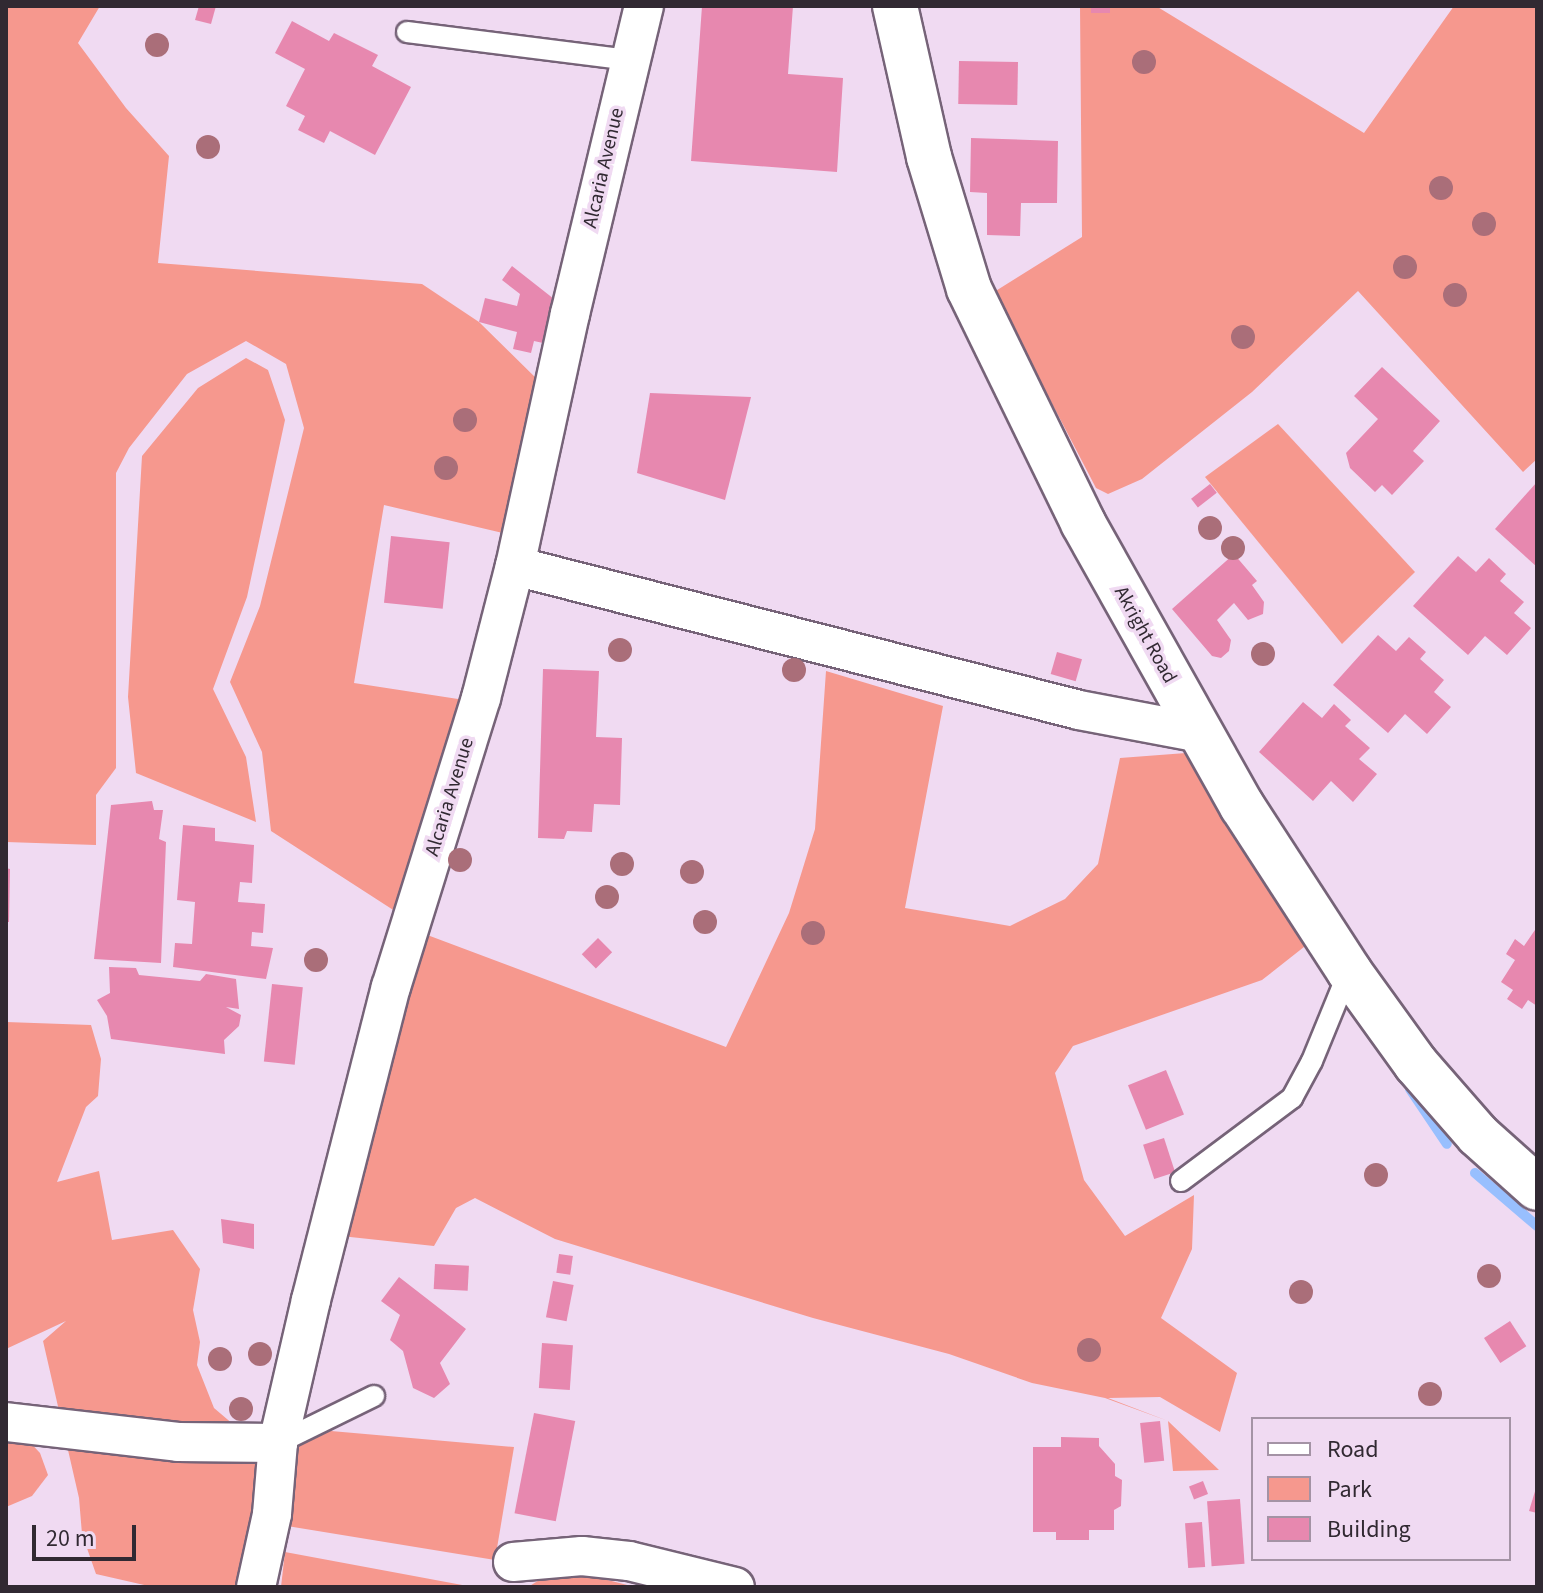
<!DOCTYPE html>
<html>
<head>
<meta charset="utf-8">
<style>
	body { margin:0 }
	#map { position:relative; width:1543px; height:1593px; overflow:hidden; background:#f0daf2; font-family:"Source Sans 3",sans-serif }
	div>[style] { position:absolute }
	.green>* { inset:0; background:#f6988e }
	.stream>* { height:10px; margin:-5px; padding:0 5px; transform-origin:5px; border-radius:5px; background:#98bffe }
	.building>* { inset:0; background:#e788af; transform-origin:0 0 }
	.roads { filter:drop-shadow(2px 0 #766378) drop-shadow(-2px 0 #766378) drop-shadow(0 2px #766378) drop-shadow(0 -2px #766378) }
	.lane>* { height:20px; margin:-10px; padding:0 10px; transform-origin:10px; border-radius:10px; background:#fff }
	.street>* { height:38px; margin:-19px; padding:0 19px; transform-origin:19px; border-radius:19px; background:#fff }
	.secondary>* { height:44px; margin:-22px; padding:0 22px; transform-origin:22px; border-radius:22px; background:#fff }
	.trees>* { width:24px; height:24px; margin:-12px; border-radius:50%; background:#aa6e79 }
	span { translate:-50% -50%; white-space:nowrap; text-align:center; line-height:1.15; -webkit-text-stroke:7px #f0daf2; paint-order:stroke }
	.street-label { font-size:20px; color:#312932 }
	.frame { position:absolute; inset:0; border:8px solid #312932; pointer-events:none }
	.legend { position:absolute; left:1251px; top:1417px; width:260px; height:144px; box-sizing:border-box; background:#f0daf2; border:2px solid #a493a5; margin:0; padding:10px 14px; list-style:none; font-size:24px; color:#312932 }
	.legend li { display:flex; align-items:center; gap:16px; height:40px }
	.legend b { width:40px; border:2px solid #a493a5 }
	.scale { position:absolute; left:32px; top:1525px; width:104px; height:36px; box-sizing:border-box; border:4px solid #312932; border-top:0; padding-left:10px; font-size:24px; line-height:28px; white-space:nowrap; color:#312932; -webkit-text-stroke:6px #f0daf2; paint-order:stroke }
</style>
</head>
<body>
<div id="map">
	<div class="green">
		<i style="clip-path:polygon(6px 6px,100px 6px,78px 43px,126px 108px,169px 156px,158px 263px,422px 284px,479px 322px,542px 384px,507px 534px,384px 505px,354px 683px,471px 701px,401px 915px,271px 831px,262px 752px,230px 682px,260px 606px,304px 428px,286px 364px,246px 341px,187px 374px,129px 448px,116px 473px,116px 768px,96px 795px,96px 845px,6px 842px)"></i>
		<i style="clip-path:polygon(1080px 6px,1156px 6px,1364px 133px,1454px 6px,1537px 6px,1537px 459px,1523px 472px,1358px 291px,1252px 392px,1142px 479px,1108px 494px,1096px 488px,994px 292px,1082px 237px)"></i>
		<i style="clip-path:polygon(246px 358px,268px 370px,285px 420px,247px 597px,213px 689px,246px 757px,256px 822px,136px 773px,128px 697px,142px 456px,198px 388px)"></i>
		<i style="clip-path:polygon(1278px 424px,1415px 572px,1342px 644px,1205px 477px)"></i>
		<i style="clip-path:polygon(826px 671px,943px 706px,905px 908px,1010px 926px,1065px 899px,1098px 864px,1120px 758px,1186px 753px,1309px 943px,1262px 980px,1073px 1046px,1055px 1073px,1084px 1180px,1125px 1236px,1194px 1195px,1192px 1249px,1161px 1318px,1237px 1373px,1220px 1432px,1160px 1397px,1108px 1398px,1168px 1421px,1219px 1470px,1173px 1471px,1168px 1421px,1105px 1398px,1032px 1383px,949px 1354px,813px 1318px,555px 1239px,475px 1198px,456px 1208px,434px 1246px,341px 1236px,422px 933px,726px 1047px,789px 913px,815px 829px)"></i>
		<i style="clip-path:polygon(6px 1022px,91px 1025px,101px 1059px,98px 1096px,86px 1107px,57px 1182px,99px 1171px,112px 1240px,173px 1230px,200px 1269px,193px 1310px,200px 1342px,197px 1365px,214px 1408px,261px 1448px,249px 1587px,153px 1587px,96px 1574px,82px 1534px,79px 1498px,43px 1341px,66px 1321px,6px 1349px)"></i>
		<i style="clip-path:polygon(297px 1428px,514px 1447px,495px 1560px,281px 1525px)"></i>
		<i style="clip-path:polygon(6px 1429px,24px 1436px,40px 1453px,48px 1475px,32px 1496px,6px 1507px)"></i>
		<i style="clip-path:polygon(285px 1552px,473px 1587px,281px 1587px)"></i>
		<i style="clip-path:polygon(588px 1575px,635px 1587px,528px 1587px,541px 1579px)"></i>
	</div>
	<div class="stream">
		<i style="left:1410px;top:1089px;width:66px;rotate:56.1deg"></i>
		<i style="left:1475px;top:1173px;width:82px;rotate:40.5deg"></i>
	</div>
	<div class="building">
		<i style="clip-path:polygon(199px 6px,216px 6px,211px 24px,195px 20px)"></i>
		<i style="clip-path:polygon(702px 6px,793px 6px,788px 74px,843px 78px,837px 172px,691px 161px)"></i>
		<i style="left:1091px;top:6px;width:19px;height:7px"></i>
		<i style="clip-path:polygon(292px 21px,329px 41px,334px 33px,378px 55px,372px 66px,411px 87px,375px 155px,330px 131px,324px 143px,298px 130px,305px 116px,286px 106px,305px 69px,275px 53px)"></i>
		<i style="left:959px;top:61px;width:59px;height:43px;rotate:1deg"></i>
		<i style="clip-path:polygon(971px 138px,1058px 141px,1057px 203px,1021px 203px,1020px 236px,987px 235px,987px 193px,970px 192px)"></i>
		<i style="clip-path:polygon(512px 266px,554px 299px,543px 343px,534px 341px,531px 353px,513px 349px,517px 332px,479px 322px,485px 298px,517px 306px,520px 294px,502px 280px)"></i>
		<i style="clip-path:polygon(1382px 367px,1440px 421px,1413px 451px,1424px 461px,1392px 495px,1382px 485px,1375px 492px,1350px 468px,1346px 453px,1378px 419px,1354px 396px)"></i>
		<i style="clip-path:polygon(650px 393px,751px 397px,725px 500px,637px 473px)"></i>
		<i style="clip-path:polygon(1537px 482px,1537px 567px,1495px 529px)"></i>
		<i style="left:1210px;top:484px;width:11px;height:24px;rotate:52deg"></i>
		<i style="left:391px;top:536px;width:59px;height:67px;rotate:6deg"></i>
		<i style="clip-path:polygon(1234px 554px,1257px 581px,1252px 585px,1264px 602px,1263px 614px,1248px 620px,1234px 603px,1217px 620px,1231px 640px,1229px 651px,1221px 658px,1212px 656px,1172px 609px)"></i>
		<i style="clip-path:polygon(1458px 556px,1476px 572px,1489px 558px,1506px 574px,1500px 581px,1524px 602px,1514px 613px,1531px 628px,1507px 655px,1485px 636px,1468px 655px,1413px 606px)"></i>
		<i style="clip-path:polygon(1378px 635px,1396px 651px,1409px 637px,1426px 652px,1420px 659px,1444px 680px,1434px 692px,1451px 707px,1427px 734px,1405px 714px,1388px 733px,1333px 685px)"></i>
		<i style="left:1057px;top:652px;width:26px;height:23px;rotate:16deg"></i>
		<i style="clip-path:polygon(543px 669px,599px 671px,596px 737px,622px 738px,620px 805px,594px 804px,592px 832px,567px 831px,564px 839px,538px 838px)"></i>
		<i style="clip-path:polygon(1303px 702px,1322px 718px,1334px 704px,1351px 720px,1345px 726px,1370px 748px,1359px 759px,1377px 774px,1353px 802px,1331px 781px,1313px 801px,1259px 752px)"></i>
		<i style="clip-path:polygon(152px 801px,154px 810px,163px 810px,159px 839px,166px 842px,161px 963px,94px 959px,111px 805px)"></i>
		<i style="clip-path:polygon(183px 825px,215px 828px,215px 841px,254px 845px,252px 883px,240px 882px,238px 902px,265px 904px,263px 933px,252px 932px,251px 946px,273px 948px,266px 979px,173px 967px,175px 943px,192px 944px,195px 902px,177px 900px)"></i>
		<i style="clip-path:polygon(6px 868px,10px 869px,9px 922px,6px 922px)"></i>
		<i style="clip-path:polygon(1537px 927px,1537px 1006px,1528px 1000px,1522px 1009px,1507px 999px,1513px 990px,1501px 982px,1515px 960px,1506px 954px,1515px 939px,1524px 946px)"></i>
		<i style="left:598px;top:938px;width:20px;height:23px;rotate:45deg"></i>
		<i style="clip-path:polygon(109px 967px,136px 968px,139px 975px,200px 981px,206px 974px,236px 979px,239px 1009px,226px 1007px,241px 1015px,239px 1026px,224px 1040px,225px 1054px,111px 1039px,107px 1016px,97px 1000px,110px 993px)"></i>
		<i style="left:272px;top:984px;width:31px;height:78px;rotate:6deg"></i>
		<i style="left:1166px;top:1070px;width:48px;height:41px;rotate:68deg"></i>
		<i style="left:1164px;top:1138px;width:36px;height:22px;rotate:72deg"></i>
		<i style="clip-path:polygon(221px 1219px,254px 1224px,254px 1249px,223px 1243px)"></i>
		<i style="left:559px;top:1254px;width:14px;height:19px;rotate:8deg"></i>
		<i style="left:435px;top:1264px;width:34px;height:25px;rotate:3deg"></i>
		<i style="clip-path:polygon(399px 1277px,466px 1329px,440px 1363px,450px 1384px,434px 1398px,413px 1388px,403px 1351px,390px 1340px,400px 1315px,381px 1301px)"></i>
		<i style="left:553px;top:1281px;width:21px;height:37px;rotate:11deg"></i>
		<i style="left:1510px;top:1321px;width:30px;height:31px;rotate:57deg"></i>
		<i style="left:542px;top:1343px;width:31px;height:45px;rotate:4deg"></i>
		<i style="left:534px;top:1413px;width:42px;height:102px;rotate:11deg"></i>
		<i style="left:1160px;top:1421px;width:40px;height:20px;rotate:84deg"></i>
		<i style="clip-path:polygon(1061px 1437px,1099px 1438px,1099px 1446px,1115px 1464px,1115px 1476px,1122px 1480px,1121px 1506px,1114px 1510px,1114px 1530px,1089px 1530px,1089px 1540px,1056px 1540px,1056px 1532px,1033px 1532px,1033px 1447px,1061px 1447px)"></i>
		<i style="left:1203px;top:1481px;width:14px;height:15px;rotate:69deg"></i>
		<i style="clip-path:polygon(1536px 1488px,1537px 1488px,1537px 1513px,1529px 1511px)"></i>
		<i style="left:1240px;top:1499px;width:65px;height:33px;rotate:86deg"></i>
		<i style="left:1202px;top:1522px;width:45px;height:17px;rotate:86deg"></i>
	</div>
	<div class="roads">
		<div class="lane">
			<i style="left:407px;top:32px;width:223px;rotate:7.2deg"></i>
			<i style="left:1181px;top:1181px;width:139px;rotate:-36.8deg"></i>
			<i style="left:1292px;top:1098px;width:42px;rotate:-61.6deg"></i>
			<i style="left:1312px;top:1061px;width:97px;rotate:-67.7deg"></i>
			<i style="left:278px;top:1443px;width:107px;rotate:-26.1deg"></i>
		</div>
		<div class="street">
			<i style="left:515px;top:566px;width:582px;rotate:14.32deg"></i>
			<i style="left:1079px;top:710px;width:124px;rotate:10.7deg"></i>
			<i style="left:6px;top:1422px;width:173px;rotate:6.6deg"></i>
			<i style="left:178px;top:1442px;width:100px;rotate:0.6deg"></i>
			<i style="left:513px;top:1562px;width:69px;rotate:-5deg"></i>
			<i style="left:582px;top:1556px;width:47px;rotate:6.1deg"></i>
			<i style="left:629px;top:1561px;width:109px;rotate:13.8deg"></i>
			<i style="left:256px;top:1587px;width:75px;rotate:-77.6deg"></i>
			<i style="left:272px;top:1514px;width:71px;rotate:-85.2deg"></i>
			<i style="left:278px;top:1443px;width:147px;rotate:-77deg"></i>
			<i style="left:311px;top:1300px;width:323px;rotate:-75.7deg"></i>
			<i style="left:391px;top:987px;width:303px;rotate:-72.7deg"></i>
			<i style="left:481px;top:698px;width:136px;rotate:-75.6deg"></i>
			<i style="left:515px;top:566px;width:258px;rotate:-77.7deg"></i>
			<i style="left:570px;top:314px;width:317px;rotate:-76.5deg"></i>
		</div>
		<div class="secondary">
			<i style="left:895px;top:6px;width:155px;rotate:77.3deg"></i>
			<i style="left:929px;top:157px;width:138px;rotate:73.1deg"></i>
			<i style="left:969px;top:289px;width:260px;rotate:64deg"></i>
			<i style="left:1083px;top:523px;width:325px;rotate:60.7deg"></i>
			<i style="left:1242px;top:806px;width:197px;rotate:57deg"></i>
			<i style="left:1349px;top:971px;width:115px;rotate:54.2deg"></i>
			<i style="left:1416px;top:1064px;width:94px;rotate:48.9deg"></i>
			<i style="left:1478px;top:1135px;width:79px;rotate:41.9deg"></i>
		</div>
	</div>
	<div class="trees">
		<i style="left:157px;top:45px"></i>
		<i style="left:1144px;top:62px"></i>
		<i style="left:208px;top:147px"></i>
		<i style="left:1441px;top:188px"></i>
		<i style="left:1484px;top:224px"></i>
		<i style="left:1405px;top:267px"></i>
		<i style="left:1455px;top:295px"></i>
		<i style="left:1243px;top:337px"></i>
		<i style="left:465px;top:420px"></i>
		<i style="left:446px;top:468px"></i>
		<i style="left:1210px;top:528px"></i>
		<i style="left:1233px;top:548px"></i>
		<i style="left:620px;top:650px"></i>
		<i style="left:1263px;top:654px"></i>
		<i style="left:794px;top:670px"></i>
		<i style="left:460px;top:860px"></i>
		<i style="left:622px;top:864px"></i>
		<i style="left:692px;top:872px"></i>
		<i style="left:607px;top:897px"></i>
		<i style="left:705px;top:922px"></i>
		<i style="left:813px;top:933px"></i>
		<i style="left:316px;top:960px"></i>
		<i style="left:1376px;top:1175px"></i>
		<i style="left:1489px;top:1276px"></i>
		<i style="left:1301px;top:1292px"></i>
		<i style="left:1089px;top:1350px"></i>
		<i style="left:260px;top:1354px"></i>
		<i style="left:220px;top:1359px"></i>
		<i style="left:1430px;top:1394px"></i>
		<i style="left:241px;top:1409px"></i>
	</div>
	<div class="street-label">
		<span style="left:604px;top:168px;rotate:-77deg">Alcaria Avenue</span>
		<span style="left:1145px;top:635px;rotate:61deg">Akright Road</span>
		<span style="left:450px;top:797px;rotate:-73deg">Alcaria Avenue</span>
	</div>
	<div class="frame"></div>
	<ul class="legend">
	<li><b style="height:10px;background:#fff"></b>Road</li>
	<li><b style="height:22px;background:#f6988e"></b>Park</li>
	<li><b style="height:22px;background:#e788af"></b>Building</li>
	</ul>
	<div class="scale">20 m</div>
</div>
</body>
</html>
